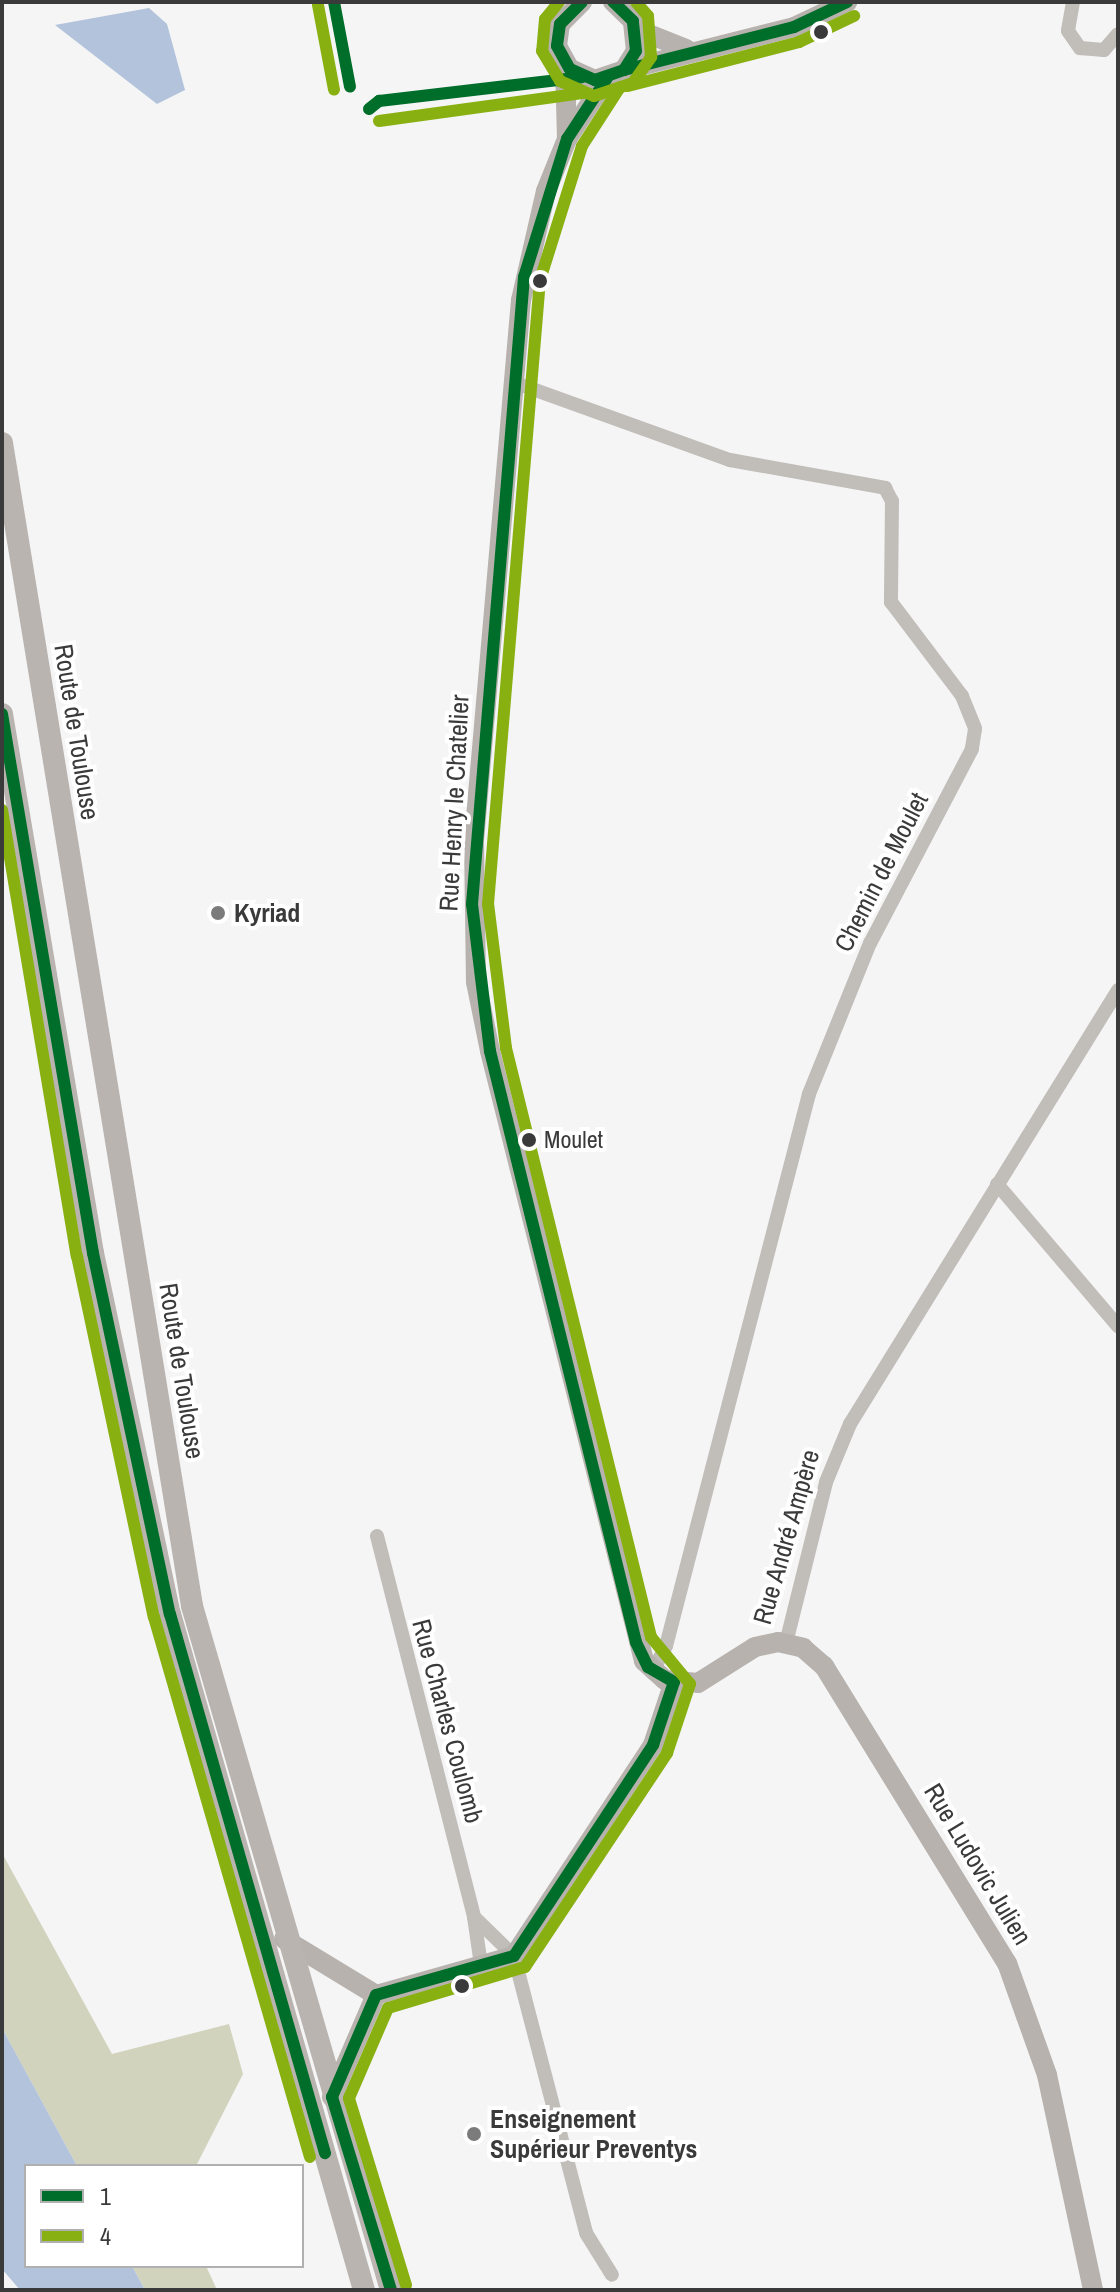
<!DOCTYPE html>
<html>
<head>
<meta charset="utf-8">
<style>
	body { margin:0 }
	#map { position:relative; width:1120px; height:2292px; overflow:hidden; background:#f5f5f6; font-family:"Archivo Narrow",sans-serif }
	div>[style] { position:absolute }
	.forest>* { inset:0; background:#d1d3bd }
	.water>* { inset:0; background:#b2c3db }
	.street>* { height:14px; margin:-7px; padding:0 7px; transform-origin:7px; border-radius:7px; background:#c1bdb9 }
	.secondary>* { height:20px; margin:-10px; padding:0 10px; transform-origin:10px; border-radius:10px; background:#b7b2ad }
	.primary>* { height:22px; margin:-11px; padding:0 11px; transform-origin:11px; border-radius:11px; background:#bab4b0 }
	.bus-1>* { height:12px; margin:-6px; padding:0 6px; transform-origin:6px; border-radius:6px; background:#006e2b }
	.bus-2>* { height:12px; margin:-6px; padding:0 6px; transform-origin:6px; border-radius:6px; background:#89b011 }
	.dots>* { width:22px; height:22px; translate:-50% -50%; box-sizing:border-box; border:4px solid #fff; border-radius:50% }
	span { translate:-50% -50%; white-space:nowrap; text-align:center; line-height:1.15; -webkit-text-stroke:8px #fff; paint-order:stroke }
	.bus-label { font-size:24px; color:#3a3a3b }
	.left { translate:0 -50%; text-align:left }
	.street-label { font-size:26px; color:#3a3a3b }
	.poi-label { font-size:26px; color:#3a3a3b; font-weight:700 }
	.frame { position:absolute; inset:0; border:4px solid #3a3a3b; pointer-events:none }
	.legend { position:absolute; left:24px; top:2164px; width:280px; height:104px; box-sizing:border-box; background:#fff; border:2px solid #b0b0b1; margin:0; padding:10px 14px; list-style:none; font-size:24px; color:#3a3a3b }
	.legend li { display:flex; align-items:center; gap:16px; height:40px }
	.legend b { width:40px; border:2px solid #b0b0b1 }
</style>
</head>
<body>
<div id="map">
	<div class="forest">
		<i style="clip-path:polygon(2px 1853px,112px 2054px,229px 2024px,243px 2074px,196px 2166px,77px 2166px,2px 2028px)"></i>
		<i style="clip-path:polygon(132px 2266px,206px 2266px,217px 2290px,145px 2290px)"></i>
	</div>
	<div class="water">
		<i style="clip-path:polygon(149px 8px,167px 24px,185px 90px,157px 104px,55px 25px)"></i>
		<i style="clip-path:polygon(2px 2028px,77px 2166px,26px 2166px,26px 2266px,132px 2266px,145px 2290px,20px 2290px,2px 2269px)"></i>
	</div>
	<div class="street">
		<i style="left:1073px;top:2px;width:29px;rotate:100deg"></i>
		<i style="left:1068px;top:31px;width:21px;rotate:55deg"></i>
		<i style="left:1080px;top:48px;width:24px;rotate:5deg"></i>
		<i style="left:1104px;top:50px;width:21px;rotate:-49deg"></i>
		<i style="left:513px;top:382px;width:231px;rotate:19.8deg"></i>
		<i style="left:730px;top:460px;width:158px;rotate:10.2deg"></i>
		<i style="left:885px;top:488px;width:15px;rotate:62deg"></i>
		<i style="left:892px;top:501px;width:101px;rotate:90.6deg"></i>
		<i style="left:891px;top:602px;width:118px;rotate:52.9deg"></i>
		<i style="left:962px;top:696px;width:35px;rotate:68deg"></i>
		<i style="left:975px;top:729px;width:20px;rotate:99deg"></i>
		<i style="left:972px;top:749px;width:219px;rotate:117.7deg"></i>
		<i style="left:870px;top:943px;width:163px;rotate:112deg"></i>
		<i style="left:809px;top:1094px;width:570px;rotate:104.52deg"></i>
		<i style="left:666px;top:1646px;width:30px;rotate:118deg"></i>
		<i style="left:997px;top:1184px;width:187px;rotate:49.6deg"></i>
		<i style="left:377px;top:1536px;width:393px;rotate:75.7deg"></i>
		<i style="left:786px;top:1643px;width:166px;rotate:-76deg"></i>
		<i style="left:826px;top:1482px;width:63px;rotate:-67.5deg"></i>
		<i style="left:850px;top:1424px;width:510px;rotate:-58.3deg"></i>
		<i style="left:481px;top:1965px;width:49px;rotate:-98.3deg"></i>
		<i style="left:474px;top:1917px;width:56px;rotate:44.3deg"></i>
		<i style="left:514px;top:1956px;width:286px;rotate:75.4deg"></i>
		<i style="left:586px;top:2233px;width:49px;rotate:58.2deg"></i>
	</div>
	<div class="secondary">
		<i style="left:582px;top:2px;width:31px;rotate:135deg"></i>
		<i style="left:560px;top:24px;width:22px;rotate:98deg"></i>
		<i style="left:557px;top:46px;width:26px;rotate:61deg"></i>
		<i style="left:570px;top:69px;width:27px;rotate:24deg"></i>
		<i style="left:595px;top:80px;width:31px;rotate:-19deg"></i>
		<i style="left:624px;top:70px;width:22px;rotate:-58deg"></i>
		<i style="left:636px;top:51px;width:30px;rotate:-96deg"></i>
		<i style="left:633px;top:21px;width:28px;rotate:-136deg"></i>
		<i style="left:636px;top:29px;width:54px;rotate:21.8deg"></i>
		<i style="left:565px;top:63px;width:76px;rotate:88.5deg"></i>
		<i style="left:624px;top:70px;width:175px;rotate:-14.2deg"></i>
		<i style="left:794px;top:27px;width:59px;rotate:-25.3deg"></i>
		<i style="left:607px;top:78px;width:73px;rotate:123.3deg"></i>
		<i style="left:567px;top:139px;width:56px;rotate:112deg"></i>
		<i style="left:546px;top:191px;width:112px;rotate:102.9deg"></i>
		<i style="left:521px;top:300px;width:542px;rotate:94.97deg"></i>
		<i style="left:474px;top:840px;width:142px;rotate:89.2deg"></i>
		<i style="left:476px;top:982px;width:70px;rotate:78.5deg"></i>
		<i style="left:490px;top:1051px;width:629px;rotate:75.83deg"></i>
		<i style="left:644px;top:1661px;width:28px;rotate:42deg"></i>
		<i style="left:665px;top:1680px;width:33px;rotate:5deg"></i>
		<i style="left:698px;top:1683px;width:67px;rotate:-32.3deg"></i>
		<i style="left:755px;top:1647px;width:24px;rotate:-12deg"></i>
		<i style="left:778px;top:1642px;width:26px;rotate:13deg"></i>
		<i style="left:803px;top:1648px;width:28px;rotate:41deg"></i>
		<i style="left:824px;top:1666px;width:349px;rotate:58.4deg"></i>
		<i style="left:1007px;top:1963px;width:119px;rotate:70.3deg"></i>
		<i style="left:1047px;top:2075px;width:220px;rotate:77.9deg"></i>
		<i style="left:284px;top:1939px;width:108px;rotate:31.3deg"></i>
		<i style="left:376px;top:1995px;width:143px;rotate:-15.8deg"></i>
		<i style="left:514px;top:1956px;width:253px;rotate:-56.6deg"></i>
		<i style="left:653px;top:1745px;width:66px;rotate:-71.6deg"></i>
		<i style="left:332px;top:2097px;width:111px;rotate:-66.7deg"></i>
	</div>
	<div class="primary">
		<i style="left:2px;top:443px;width:1178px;rotate:80.72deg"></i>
		<i style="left:192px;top:1606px;width:712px;rotate:73.78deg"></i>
		<i style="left:2px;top:714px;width:547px;rotate:80.42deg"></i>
		<i style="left:93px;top:1253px;width:369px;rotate:78deg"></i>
		<i style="left:170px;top:1614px;width:703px;rotate:73.99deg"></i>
	</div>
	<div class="bus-1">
		<i style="left:334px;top:2px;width:86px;rotate:79.3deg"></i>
		<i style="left:582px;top:2px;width:31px;rotate:135deg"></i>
		<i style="left:560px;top:24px;width:22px;rotate:98deg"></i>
		<i style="left:557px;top:46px;width:26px;rotate:61deg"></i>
		<i style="left:570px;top:69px;width:27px;rotate:24deg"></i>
		<i style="left:595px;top:80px;width:31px;rotate:-19deg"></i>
		<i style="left:624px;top:70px;width:22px;rotate:-58deg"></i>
		<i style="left:636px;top:51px;width:30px;rotate:-96deg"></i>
		<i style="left:633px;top:21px;width:28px;rotate:-136deg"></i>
		<i style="left:624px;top:70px;width:175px;rotate:-14.2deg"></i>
		<i style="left:794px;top:27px;width:59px;rotate:-25.3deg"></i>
		<i style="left:369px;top:109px;width:13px;rotate:-39deg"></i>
		<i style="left:379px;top:101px;width:204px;rotate:-6.7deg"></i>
		<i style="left:2px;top:714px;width:547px;rotate:80.42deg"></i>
		<i style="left:93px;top:1253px;width:369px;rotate:78deg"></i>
		<i style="left:170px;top:1614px;width:561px;rotate:73.96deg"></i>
		<i style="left:391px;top:2290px;width:202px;rotate:-107deg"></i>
		<i style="left:332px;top:2097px;width:111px;rotate:-66.7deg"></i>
		<i style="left:376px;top:1995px;width:143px;rotate:-15.8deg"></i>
		<i style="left:514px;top:1956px;width:253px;rotate:-56.6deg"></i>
		<i style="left:653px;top:1745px;width:66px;rotate:-71.6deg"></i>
		<i style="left:674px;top:1682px;width:30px;rotate:-150deg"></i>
		<i style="left:648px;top:1667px;width:28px;rotate:-116deg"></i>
		<i style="left:636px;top:1642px;width:609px;rotate:-103.88deg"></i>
		<i style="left:490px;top:1051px;width:148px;rotate:-97deg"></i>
		<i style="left:472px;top:904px;width:629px;rotate:-85.26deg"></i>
		<i style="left:524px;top:277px;width:145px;rotate:-72.7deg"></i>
		<i style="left:567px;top:139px;width:73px;rotate:-56.7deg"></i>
	</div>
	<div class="bus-2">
		<i style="left:559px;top:2px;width:22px;rotate:129deg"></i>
		<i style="left:545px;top:19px;width:32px;rotate:95deg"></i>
		<i style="left:542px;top:51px;width:35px;rotate:59deg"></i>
		<i style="left:560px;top:81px;width:37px;rotate:24deg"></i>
		<i style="left:594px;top:96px;width:41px;rotate:-18.4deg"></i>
		<i style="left:633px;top:83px;width:32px;rotate:-55deg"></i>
		<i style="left:651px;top:57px;width:41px;rotate:-94.2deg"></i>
		<i style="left:648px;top:16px;width:18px;rotate:-131deg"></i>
		<i style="left:318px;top:5px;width:86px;rotate:79.3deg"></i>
		<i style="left:628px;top:86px;width:177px;rotate:-14.4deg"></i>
		<i style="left:799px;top:42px;width:61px;rotate:-25.3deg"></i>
		<i style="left:379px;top:121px;width:207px;rotate:-7.8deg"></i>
		<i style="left:2px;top:810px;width:452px;rotate:80.5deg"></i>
		<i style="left:77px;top:1256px;width:369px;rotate:78deg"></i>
		<i style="left:154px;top:1617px;width:562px;rotate:73.89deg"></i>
		<i style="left:406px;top:2285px;width:195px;rotate:-107deg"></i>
		<i style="left:349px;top:2098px;width:98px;rotate:-66.6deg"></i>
		<i style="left:388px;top:2008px;width:143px;rotate:-16.7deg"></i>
		<i style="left:525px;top:1967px;width:257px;rotate:-56.4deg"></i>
		<i style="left:667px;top:1753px;width:73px;rotate:-71.6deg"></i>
		<i style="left:690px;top:1684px;width:61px;rotate:-129.7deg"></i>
		<i style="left:651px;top:1637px;width:607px;rotate:-103.83deg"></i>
		<i style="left:506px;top:1048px;width:145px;rotate:-97.1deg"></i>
		<i style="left:488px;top:904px;width:626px;rotate:-85.24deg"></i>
		<i style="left:540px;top:280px;width:140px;rotate:-72.6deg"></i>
		<i style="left:582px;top:146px;width:70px;rotate:-57.2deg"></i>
	</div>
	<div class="dots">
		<i style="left:821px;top:32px;background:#3a3a3b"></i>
		<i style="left:540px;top:281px;background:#3a3a3b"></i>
		<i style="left:218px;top:913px;background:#7b7b7c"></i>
		<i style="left:529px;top:1140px;background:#3a3a3b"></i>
		<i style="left:462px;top:1986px;background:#3a3a3b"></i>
		<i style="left:474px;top:2134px;background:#7b7b7c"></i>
	</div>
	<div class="bus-label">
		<span class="left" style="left:544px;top:1140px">Moulet</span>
	</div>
	<div class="street-label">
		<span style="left:77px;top:732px;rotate:81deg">Route de Toulouse</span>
		<span style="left:454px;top:803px;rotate:-87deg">Rue Henry le Chatelier</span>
		<span style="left:881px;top:872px;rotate:-63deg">Chemin de Moulet</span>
		<span style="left:182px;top:1371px;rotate:81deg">Route de Toulouse</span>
		<span style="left:786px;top:1537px;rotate:-74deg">Rue André Ampère</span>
		<span style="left:448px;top:1721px;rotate:75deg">Rue Charles Coulomb</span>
		<span style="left:978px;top:1864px;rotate:59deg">Rue Ludovic Julien</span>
	</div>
	<div class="poi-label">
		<span class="left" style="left:234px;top:913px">Kyriad</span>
		<span class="left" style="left:490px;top:2134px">Enseignement<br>Supérieur Preventys</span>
	</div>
	<div class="frame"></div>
	<ul class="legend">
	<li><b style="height:10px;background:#006e2b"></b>1</li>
	<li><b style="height:10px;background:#89b011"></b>4</li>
	</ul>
</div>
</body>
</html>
